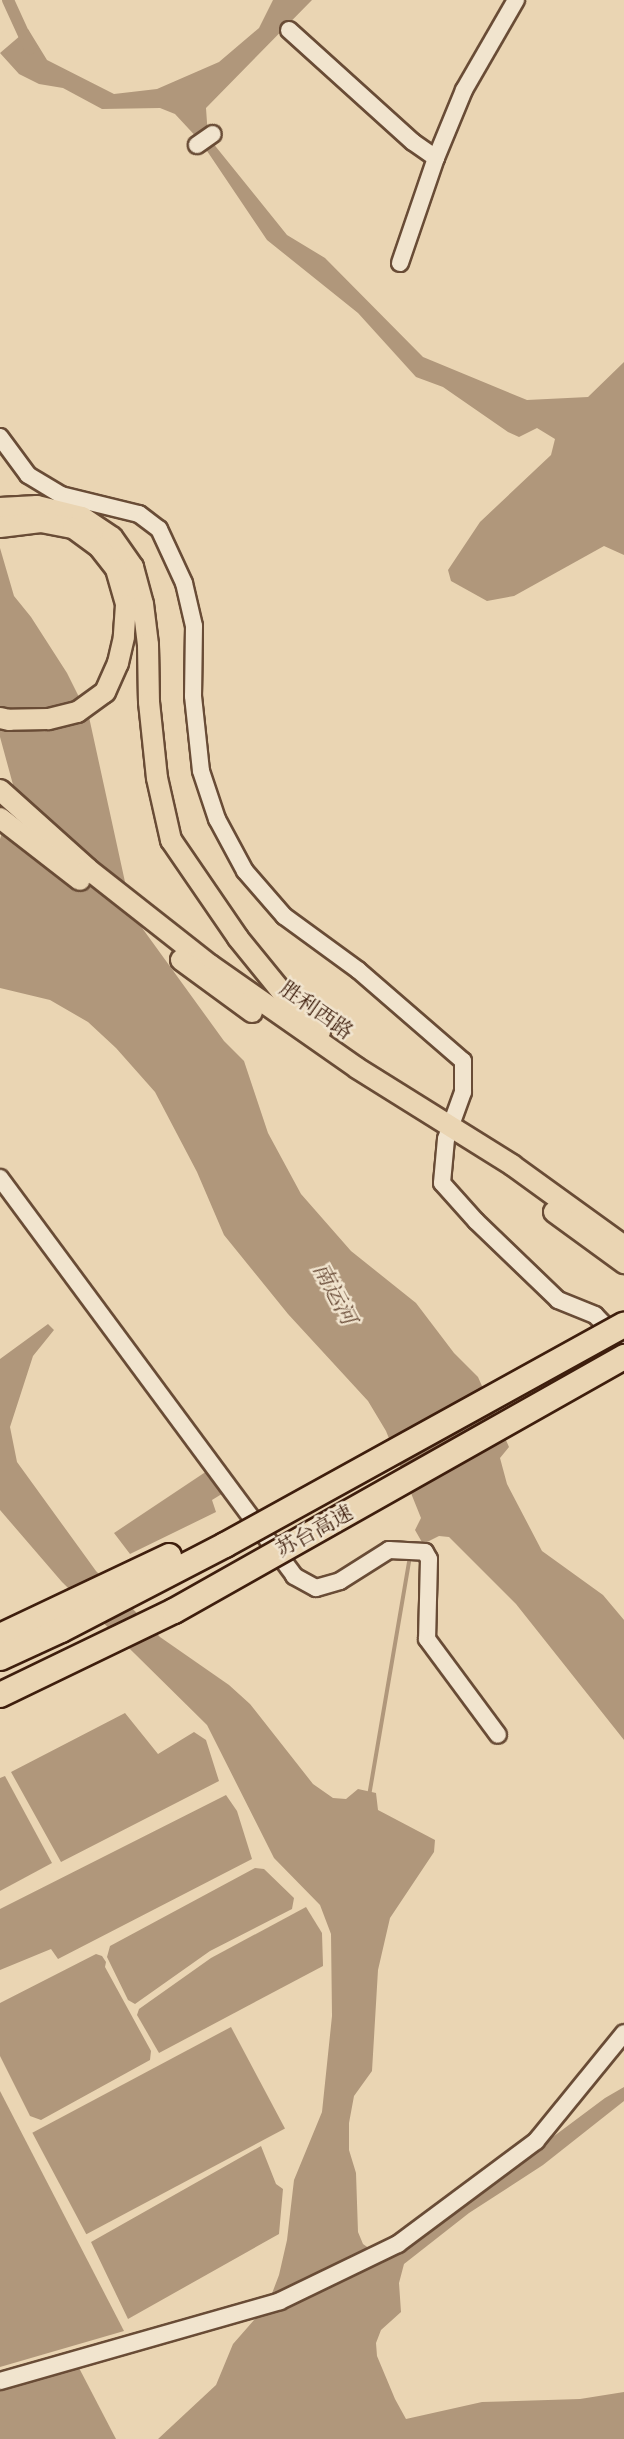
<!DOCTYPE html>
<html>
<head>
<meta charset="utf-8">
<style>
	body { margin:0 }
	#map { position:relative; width:624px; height:2439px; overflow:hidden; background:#ead5b3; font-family:"IM FELL Double Pica","Noto Serif SC",serif }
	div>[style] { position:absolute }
	.water>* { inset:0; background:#b0977b; transform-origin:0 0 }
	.stream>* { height:4px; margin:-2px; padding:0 2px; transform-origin:2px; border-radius:2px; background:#b0977b }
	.canal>* { height:12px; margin:-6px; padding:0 6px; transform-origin:6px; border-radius:6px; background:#b0977b }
	.roads { filter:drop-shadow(2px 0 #694c36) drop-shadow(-2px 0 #694c36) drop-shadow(0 2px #694c36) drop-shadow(0 -2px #694c36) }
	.minor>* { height:16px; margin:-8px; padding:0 8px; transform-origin:8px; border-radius:8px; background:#f1e4ce }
	.major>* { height:20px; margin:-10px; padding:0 10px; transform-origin:10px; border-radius:10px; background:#ead5b3 }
	.bridges { filter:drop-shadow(2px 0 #3e1e0d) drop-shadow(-2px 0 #3e1e0d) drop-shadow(0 2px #3e1e0d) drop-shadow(0 -2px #3e1e0d) }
	.highway-bridge>* { height:24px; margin:-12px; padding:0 12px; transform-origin:12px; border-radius:12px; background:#ead5b3 }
	span { translate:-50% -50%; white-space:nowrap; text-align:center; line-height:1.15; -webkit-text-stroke:5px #f1e4ce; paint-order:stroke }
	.street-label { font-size:21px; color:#3e1e0d }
	.water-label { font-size:22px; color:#664834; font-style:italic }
</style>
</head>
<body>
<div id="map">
	<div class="water">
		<i style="clip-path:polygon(273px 0,312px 0,206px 108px,208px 137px,287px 235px,325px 258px,423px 357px,527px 400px,588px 397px,624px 362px,624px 555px,604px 546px,514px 596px,487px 601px,451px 581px,448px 570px,480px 522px,551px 455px,555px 439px,537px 428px,519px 437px,508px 432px,443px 387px,416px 377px,358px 313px,267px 240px,201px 142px,175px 114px,160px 108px,102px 109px,63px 88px,39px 84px,19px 74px,0 53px,28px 29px,47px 60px,114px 94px,157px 89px,219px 62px,259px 28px)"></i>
		<i style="clip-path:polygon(0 548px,14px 596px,31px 617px,67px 673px,89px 717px,132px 914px,224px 1041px,244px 1061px,268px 1133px,301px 1194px,351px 1251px,416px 1303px,454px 1353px,478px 1377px,509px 1447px,500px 1458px,507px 1484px,542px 1551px,603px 1595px,624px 1620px,624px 1740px,516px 1604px,449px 1537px,439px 1536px,423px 1544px,415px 1530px,421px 1518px,386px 1431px,368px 1401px,288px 1314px,224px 1235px,197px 1172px,155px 1092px,116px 1048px,88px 1022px,50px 1000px,0 988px,0 839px,15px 792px,0 737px)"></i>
		<i style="clip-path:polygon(48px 1324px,54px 1330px,33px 1356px,10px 1427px,17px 1462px,96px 1571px,160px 1637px,229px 1685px,250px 1704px,313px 1784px,333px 1798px,346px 1799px,358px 1789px,376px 1793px,378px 1810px,435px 1840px,434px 1852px,390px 1918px,378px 1970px,372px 2071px,354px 2096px,349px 2123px,349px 2150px,356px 2173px,358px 2232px,363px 2244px,377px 2254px,522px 2160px,605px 2098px,624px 2087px,624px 2101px,543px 2165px,469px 2213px,404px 2264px,399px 2283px,401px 2312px,381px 2330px,376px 2343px,377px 2356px,395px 2399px,406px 2419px,482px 2402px,580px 2399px,624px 2392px,624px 2439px,158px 2439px,216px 2385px,233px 2344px,268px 2304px,279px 2275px,287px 2240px,294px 2180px,322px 2112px,332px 2016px,331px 1934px,320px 1905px,274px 1858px,207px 1725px,62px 1582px,0 1510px,0 1359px)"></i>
		<i style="clip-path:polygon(207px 1471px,225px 1492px,212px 1500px,216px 1512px,130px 1554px,114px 1533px)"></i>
		<i style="clip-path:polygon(125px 1713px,158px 1754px,194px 1732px,206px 1740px,219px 1781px,61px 1862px,11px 1772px)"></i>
		<i style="clip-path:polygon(5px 1776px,52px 1863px,0 1891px,0 1778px)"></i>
		<i style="clip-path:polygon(226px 1795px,237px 1811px,252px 1859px,58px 1959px,51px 1949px,0 1970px,0 1909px)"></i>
		<i style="clip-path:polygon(255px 1868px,264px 1869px,294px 1898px,292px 1909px,210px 1951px,135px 2004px,128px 2000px,107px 1957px,110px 1946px)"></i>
		<i style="clip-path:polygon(306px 1907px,322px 1933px,323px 1966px,159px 2053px,137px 2015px,139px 2009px,211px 1958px)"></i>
		<i style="clip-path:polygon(96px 1954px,102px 1956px,106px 1962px,105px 1967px,151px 2051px,150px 2060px,41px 2120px,30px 2116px,0 2056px,0 2003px)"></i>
		<i style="left:231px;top:2027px;width:115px;height:225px;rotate:62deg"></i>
		<i style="clip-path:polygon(0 2091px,124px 2331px,0 2367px)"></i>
		<i style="clip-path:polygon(261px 2146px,276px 2184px,283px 2189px,279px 2234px,128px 2319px,91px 2242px)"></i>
		<i style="clip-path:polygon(78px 2366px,116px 2439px,0 2439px,0 2389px)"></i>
	</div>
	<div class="stream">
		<i style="left:369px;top:1796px;width:244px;rotate:-80.3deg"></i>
	</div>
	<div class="canal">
		<i style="left:8px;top:0;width:53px;rotate:65.4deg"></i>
	</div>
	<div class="roads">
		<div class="minor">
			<i style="left:289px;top:30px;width:167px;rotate:42.1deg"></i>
			<i style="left:413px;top:142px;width:28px;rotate:35deg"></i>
			<i style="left:197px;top:145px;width:19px;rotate:-35deg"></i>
			<i style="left:400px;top:263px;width:111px;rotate:-71.1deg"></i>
			<i style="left:436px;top:158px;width:74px;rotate:-67.6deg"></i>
			<i style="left:464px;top:90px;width:104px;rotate:-60deg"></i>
			<i style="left:0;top:437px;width:47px;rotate:53.6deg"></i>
			<i style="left:28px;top:475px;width:39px;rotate:31deg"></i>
			<i style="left:61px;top:495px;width:80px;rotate:13.7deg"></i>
			<i style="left:139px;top:514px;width:25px;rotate:37deg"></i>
			<i style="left:159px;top:529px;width:60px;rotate:65.2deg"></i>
			<i style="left:184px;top:583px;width:44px;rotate:76.9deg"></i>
			<i style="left:194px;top:626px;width:70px;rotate:90.8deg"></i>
			<i style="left:193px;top:696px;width:75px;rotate:83.9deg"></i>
			<i style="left:201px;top:771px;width:51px;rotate:71.6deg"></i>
			<i style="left:217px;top:819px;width:59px;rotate:61.7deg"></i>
			<i style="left:245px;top:871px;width:60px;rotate:49.1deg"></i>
			<i style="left:284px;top:916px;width:92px;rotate:36.1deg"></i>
			<i style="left:358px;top:970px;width:139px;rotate:40.9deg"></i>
			<i style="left:463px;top:1061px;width:31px;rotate:90deg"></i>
			<i style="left:463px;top:1092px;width:50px;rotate:109.9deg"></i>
			<i style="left:446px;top:1139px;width:44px;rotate:95.2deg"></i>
			<i style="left:442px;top:1183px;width:51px;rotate:48.2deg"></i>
			<i style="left:476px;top:1221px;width:114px;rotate:43.9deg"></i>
			<i style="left:558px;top:1300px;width:40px;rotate:22deg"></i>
			<i style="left:595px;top:1315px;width:42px;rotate:46deg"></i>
			<i style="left:0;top:1178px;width:495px;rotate:53.5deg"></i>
			<i style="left:294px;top:1576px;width:25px;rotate:29deg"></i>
			<i style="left:316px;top:1588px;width:25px;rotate:-16deg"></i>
			<i style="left:340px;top:1581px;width:58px;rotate:-32.3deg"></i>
			<i style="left:389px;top:1550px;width:36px;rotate:3deg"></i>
			<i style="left:425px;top:1552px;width:8px;rotate:60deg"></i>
			<i style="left:429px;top:1559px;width:80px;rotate:91.4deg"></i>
			<i style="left:427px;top:1639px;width:119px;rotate:53.5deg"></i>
			<i style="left:0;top:2381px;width:291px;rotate:-15.9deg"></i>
			<i style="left:280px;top:2301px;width:131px;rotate:-25.8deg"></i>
			<i style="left:398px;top:2244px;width:172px;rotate:-36.7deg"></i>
			<i style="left:536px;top:2141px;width:139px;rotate:-50.8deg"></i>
		</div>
		<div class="major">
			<i style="left:0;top:508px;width:37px;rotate:-3deg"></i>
			<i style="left:37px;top:506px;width:46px;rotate:13.7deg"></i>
			<i style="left:82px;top:517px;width:36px;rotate:34deg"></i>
			<i style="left:112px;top:537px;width:37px;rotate:55deg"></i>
			<i style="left:133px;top:567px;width:38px;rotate:75deg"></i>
			<i style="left:143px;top:604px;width:41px;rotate:83deg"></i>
			<i style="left:148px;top:645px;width:57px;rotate:89deg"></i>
			<i style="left:149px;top:702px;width:76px;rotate:84deg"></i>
			<i style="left:157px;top:778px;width:64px;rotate:77.3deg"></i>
			<i style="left:171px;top:840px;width:119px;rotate:55.6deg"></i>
			<i style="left:238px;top:938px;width:82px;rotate:50.9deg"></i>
			<i style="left:290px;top:1002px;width:42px;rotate:44deg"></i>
			<i style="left:0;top:527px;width:41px;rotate:-7deg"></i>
			<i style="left:41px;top:522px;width:33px;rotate:11deg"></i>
			<i style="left:73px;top:528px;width:32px;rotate:36deg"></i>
			<i style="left:99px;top:547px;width:28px;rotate:52deg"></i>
			<i style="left:116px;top:569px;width:37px;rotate:74deg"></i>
			<i style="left:126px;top:605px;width:32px;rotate:94deg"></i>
			<i style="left:124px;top:637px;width:27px;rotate:103deg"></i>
			<i style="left:118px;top:663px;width:32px;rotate:114deg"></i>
			<i style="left:105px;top:692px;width:34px;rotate:144deg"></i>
			<i style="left:77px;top:712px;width:30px;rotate:166deg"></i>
			<i style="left:48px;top:719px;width:39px;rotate:179deg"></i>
			<i style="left:9px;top:720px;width:9px;rotate:-167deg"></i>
			<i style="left:0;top:790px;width:118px;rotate:41.9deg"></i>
			<i style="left:88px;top:869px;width:155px;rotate:38.2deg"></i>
			<i style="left:210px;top:965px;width:179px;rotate:35deg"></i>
			<i style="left:357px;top:1068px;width:183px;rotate:32deg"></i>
			<i style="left:512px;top:1165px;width:138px;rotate:35.9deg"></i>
			<i style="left:0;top:818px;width:101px;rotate:37.8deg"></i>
			<i style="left:181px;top:960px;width:88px;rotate:36.2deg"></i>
			<i style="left:554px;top:1212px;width:87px;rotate:36.1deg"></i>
		</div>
	</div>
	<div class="bridges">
		<div class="highway-bridge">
			<i style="left:0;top:1636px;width:187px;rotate:-25.3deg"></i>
			<i style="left:0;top:1658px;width:67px;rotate:-24.7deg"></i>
			<i style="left:61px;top:1630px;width:185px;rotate:-27.4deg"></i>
			<i style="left:225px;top:1545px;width:456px;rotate:-28.9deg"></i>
			<i style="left:0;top:1695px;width:193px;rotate:-25.8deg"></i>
			<i style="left:174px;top:1611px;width:517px;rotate:-29.44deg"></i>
		</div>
	</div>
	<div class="street-label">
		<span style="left:316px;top:1011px;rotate:35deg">胜利西路</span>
		<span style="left:315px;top:1532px;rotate:-29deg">苏台高速</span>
	</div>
	<div class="water-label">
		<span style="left:334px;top:1294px;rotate:62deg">南运河</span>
	</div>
</div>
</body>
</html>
